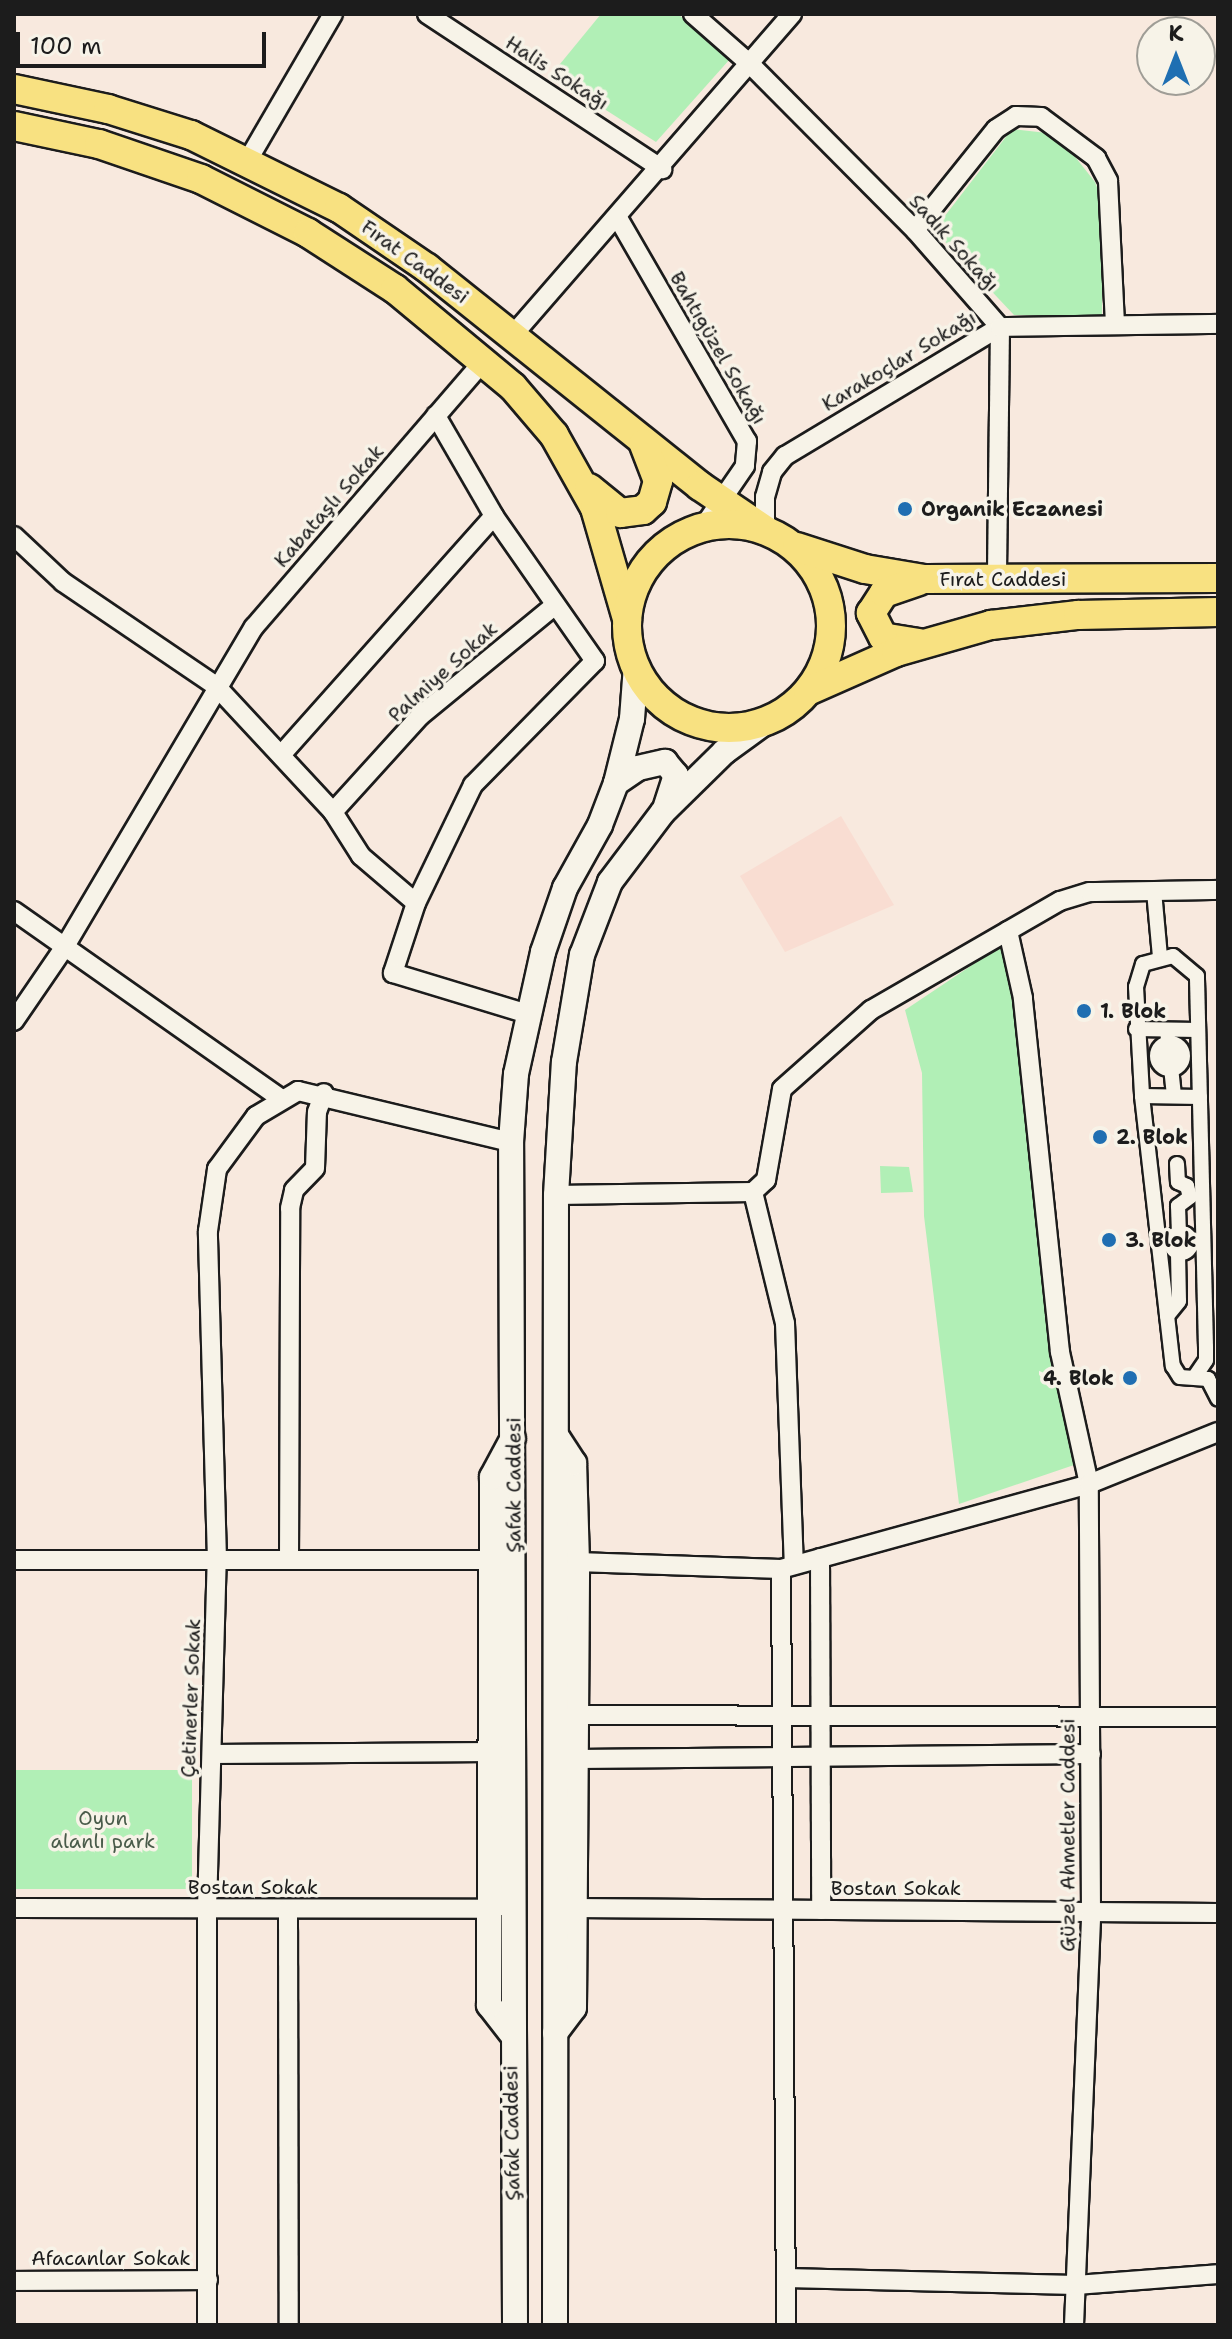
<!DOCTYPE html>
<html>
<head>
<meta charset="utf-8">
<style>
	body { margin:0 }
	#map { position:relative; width:1232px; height:2339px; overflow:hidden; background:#f8e9de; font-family:"Shantell Sans",sans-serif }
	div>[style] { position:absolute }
	.built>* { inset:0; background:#f9ddd2 }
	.green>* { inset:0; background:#b1efb6; transform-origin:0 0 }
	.roads { filter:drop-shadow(2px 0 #1c1c1c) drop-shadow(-2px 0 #1c1c1c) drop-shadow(0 2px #1c1c1c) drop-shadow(0 -2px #1c1c1c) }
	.pedestrian>* { height:14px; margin:-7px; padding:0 7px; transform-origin:7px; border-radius:7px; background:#f7f3e8 }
	.pedestrian>.ring { margin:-7px; padding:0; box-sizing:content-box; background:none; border:14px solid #f7f3e8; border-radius:50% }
	.minor>* { height:18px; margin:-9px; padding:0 9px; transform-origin:9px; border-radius:9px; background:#f7f3e8 }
	.secondary>* { height:24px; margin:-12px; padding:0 12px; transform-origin:12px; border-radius:12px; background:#f7f3e8 }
	.primary>* { height:28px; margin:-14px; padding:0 14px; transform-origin:14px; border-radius:14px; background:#f8e181 }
	.primary>.ring { margin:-14px; padding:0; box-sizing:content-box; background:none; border:28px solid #f8e181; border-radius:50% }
	.dots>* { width:22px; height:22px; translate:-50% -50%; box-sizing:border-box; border:4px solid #f7f3e8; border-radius:50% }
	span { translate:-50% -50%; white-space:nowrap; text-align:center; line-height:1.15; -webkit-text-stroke:7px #f7f3e8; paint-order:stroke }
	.street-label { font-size:20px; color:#1c1c1c }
	.poi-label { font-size:20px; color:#1c1c1c; font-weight:700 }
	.left { translate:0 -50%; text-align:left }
	.right { translate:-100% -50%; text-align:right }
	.park-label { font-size:20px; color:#495b4a }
	.frame { position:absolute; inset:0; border:16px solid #1c1c1c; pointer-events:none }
	.north { position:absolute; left:1136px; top:16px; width:80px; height:80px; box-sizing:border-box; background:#f7f3e8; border:2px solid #9f9d96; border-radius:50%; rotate:0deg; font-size:22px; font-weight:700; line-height:32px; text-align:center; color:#1c1c1c }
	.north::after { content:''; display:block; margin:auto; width:28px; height:36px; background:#1f6fb2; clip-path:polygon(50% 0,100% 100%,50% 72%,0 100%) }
	.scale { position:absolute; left:16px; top:32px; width:250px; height:36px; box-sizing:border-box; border:4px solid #1c1c1c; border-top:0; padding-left:10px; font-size:24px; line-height:28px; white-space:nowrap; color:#1c1c1c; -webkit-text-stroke:6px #f7f3e8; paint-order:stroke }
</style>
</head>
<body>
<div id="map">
	<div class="built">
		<i style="clip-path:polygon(841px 816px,894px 905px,785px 952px,740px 876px)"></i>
	</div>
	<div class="green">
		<i style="clip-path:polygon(601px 14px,678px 14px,730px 59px,656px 142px,551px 75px)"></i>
		<i style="clip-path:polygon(1012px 129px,1047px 133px,1069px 149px,1095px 182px,1103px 203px,1102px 317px,1014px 315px,934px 230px)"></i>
		<i style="clip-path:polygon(1002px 945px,1016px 1001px,1074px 1465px,959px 1504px,924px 1216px,922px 1073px,905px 1010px)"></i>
		<i style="clip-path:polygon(880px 1166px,909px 1167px,913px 1192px,881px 1193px)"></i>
		<i style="left:14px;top:1770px;width:178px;height:119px"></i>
	</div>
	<div class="roads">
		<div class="pedestrian">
			<i style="left:1154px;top:891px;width:66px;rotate:84.8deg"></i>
			<i style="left:1136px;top:1029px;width:62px;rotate:0.9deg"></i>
			<i style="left:1167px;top:1030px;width:66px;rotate:83.9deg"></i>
			<i class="ring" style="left:1157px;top:1043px;width:12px;height:12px"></i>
			<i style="left:1142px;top:1096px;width:58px;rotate:1deg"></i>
			<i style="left:1177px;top:1164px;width:18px;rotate:87deg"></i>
			<i style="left:1178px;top:1182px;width:10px;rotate:24deg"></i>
			<i style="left:1187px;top:1186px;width:11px;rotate:75deg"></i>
			<i style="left:1190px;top:1197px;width:15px;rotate:143deg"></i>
			<i style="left:1178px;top:1206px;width:26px;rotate:88deg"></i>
			<i class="ring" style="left:1171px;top:1233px;width:6px;height:6px"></i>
			<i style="left:1167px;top:1316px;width:19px;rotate:-51deg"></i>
			<i style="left:1179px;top:1301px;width:49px;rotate:-91.2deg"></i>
			<i style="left:1196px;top:1375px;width:18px;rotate:-56deg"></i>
			<i style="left:1206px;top:1360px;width:13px;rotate:-90deg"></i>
			<i style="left:1206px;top:1347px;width:371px;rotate:-91.4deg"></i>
			<i style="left:1197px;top:976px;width:31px;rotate:-140deg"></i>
			<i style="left:1173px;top:956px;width:31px;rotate:165deg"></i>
			<i style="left:1143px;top:964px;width:24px;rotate:107deg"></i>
			<i style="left:1136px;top:987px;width:109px;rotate:86.8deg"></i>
			<i style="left:1142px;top:1096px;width:272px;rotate:83.5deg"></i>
			<i style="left:1173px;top:1366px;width:13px;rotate:58deg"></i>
			<i style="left:1180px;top:1377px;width:28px;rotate:4deg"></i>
			<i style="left:1208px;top:1379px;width:22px;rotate:63deg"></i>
		</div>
		<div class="minor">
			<i style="left:427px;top:14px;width:282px;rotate:33.4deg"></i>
			<i style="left:693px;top:14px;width:77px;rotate:41.3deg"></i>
			<i style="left:751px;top:65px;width:233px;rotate:45.2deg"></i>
			<i style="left:915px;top:230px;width:129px;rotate:48.8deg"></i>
			<i style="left:1000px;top:327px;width:253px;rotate:90.7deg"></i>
			<i style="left:248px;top:160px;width:169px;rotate:-59.8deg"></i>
			<i style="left:618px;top:218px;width:258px;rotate:60deg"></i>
			<i style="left:747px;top:441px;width:25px;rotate:95deg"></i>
			<i style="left:745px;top:466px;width:74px;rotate:124.5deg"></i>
			<i style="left:915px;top:230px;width:129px;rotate:-51.3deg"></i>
			<i style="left:996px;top:129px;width:24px;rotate:-33deg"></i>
			<i style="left:1016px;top:116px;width:25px;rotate:2deg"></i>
			<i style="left:1041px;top:117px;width:69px;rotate:36.7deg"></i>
			<i style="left:1096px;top:158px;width:26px;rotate:62deg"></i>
			<i style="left:1108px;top:181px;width:143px;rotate:87.2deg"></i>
			<i style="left:512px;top:336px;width:427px;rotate:-49deg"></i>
			<i style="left:765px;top:530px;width:33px;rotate:-90deg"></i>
			<i style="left:765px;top:497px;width:26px;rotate:-74deg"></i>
			<i style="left:772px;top:472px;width:21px;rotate:-51deg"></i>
			<i style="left:785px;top:456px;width:251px;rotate:-31deg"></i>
			<i style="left:1000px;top:327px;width:218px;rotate:-0.8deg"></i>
			<i style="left:14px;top:536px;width:67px;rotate:43.2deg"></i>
			<i style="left:63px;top:582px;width:185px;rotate:34.2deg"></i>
			<i style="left:216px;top:686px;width:172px;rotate:47.1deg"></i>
			<i style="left:333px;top:812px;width:52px;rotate:57.5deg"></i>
			<i style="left:361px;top:856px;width:72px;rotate:40.5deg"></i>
			<i style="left:416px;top:903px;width:74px;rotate:108.2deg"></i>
			<i style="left:393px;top:973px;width:141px;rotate:16.9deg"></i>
			<i style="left:281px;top:755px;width:320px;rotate:-48.3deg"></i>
			<i style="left:494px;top:516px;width:116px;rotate:-120.1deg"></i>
			<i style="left:333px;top:812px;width:130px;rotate:-47.8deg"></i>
			<i style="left:420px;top:716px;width:173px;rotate:-39.4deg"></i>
			<i style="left:416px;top:903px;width:131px;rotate:-64.2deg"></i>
			<i style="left:473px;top:785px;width:174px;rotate:-45.5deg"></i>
			<i style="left:595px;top:661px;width:177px;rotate:-124.9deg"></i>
			<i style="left:14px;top:911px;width:325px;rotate:35.1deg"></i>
			<i style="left:14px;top:1021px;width:88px;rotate:-55.6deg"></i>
			<i style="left:64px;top:948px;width:373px;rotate:-59.4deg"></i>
			<i style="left:254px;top:627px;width:352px;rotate:-49.2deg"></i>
			<i style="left:753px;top:1192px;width:135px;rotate:76.3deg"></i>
			<i style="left:785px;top:1323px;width:242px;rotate:87.9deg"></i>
			<i style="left:556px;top:1195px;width:197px;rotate:-0.9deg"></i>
			<i style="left:753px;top:1192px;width:18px;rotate:-43deg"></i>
			<i style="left:766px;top:1180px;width:92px;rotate:-80deg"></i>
			<i style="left:782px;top:1089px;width:119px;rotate:-41.6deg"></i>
			<i style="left:871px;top:1010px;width:218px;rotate:-30deg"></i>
			<i style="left:1060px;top:901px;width:31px;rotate:-17deg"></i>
			<i style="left:1090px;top:892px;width:128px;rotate:-0.9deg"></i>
			<i style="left:820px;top:1558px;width:352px;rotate:89.8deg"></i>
			<i style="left:14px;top:1560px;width:479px"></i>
			<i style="left:289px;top:1560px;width:352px;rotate:-89.8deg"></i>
			<i style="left:290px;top:1208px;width:18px;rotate:-77deg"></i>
			<i style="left:294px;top:1190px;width:30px;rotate:-46deg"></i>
			<i style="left:315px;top:1168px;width:56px;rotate:-88deg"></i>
			<i style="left:317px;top:1112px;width:20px;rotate:-70deg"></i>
			<i style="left:577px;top:1562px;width:204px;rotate:2deg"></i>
			<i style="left:781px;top:1569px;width:320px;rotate:-15.4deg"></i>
			<i style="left:1089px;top:1484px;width:135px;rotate:-102.4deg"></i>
			<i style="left:1060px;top:1352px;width:356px;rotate:-96deg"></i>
			<i style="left:1023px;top:998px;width:69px;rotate:-102.6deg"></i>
			<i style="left:781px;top:1569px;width:756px;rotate:89.62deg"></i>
			<i style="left:576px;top:1715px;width:642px;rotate:0.18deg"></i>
			<i style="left:212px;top:1754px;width:280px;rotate:-0.4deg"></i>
			<i style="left:576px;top:1759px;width:515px;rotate:-0.56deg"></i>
			<i style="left:14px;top:1908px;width:478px;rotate:0.1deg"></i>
			<i style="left:574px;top:1908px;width:644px;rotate:0.44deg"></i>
			<i style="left:288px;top:1909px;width:416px;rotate:89.9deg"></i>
			<i style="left:786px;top:2278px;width:290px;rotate:1.4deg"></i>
			<i style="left:1076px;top:2285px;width:142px;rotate:-4.4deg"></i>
			<i style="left:14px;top:2281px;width:194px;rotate:-0.3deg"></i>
			<i style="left:207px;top:2325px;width:416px;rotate:-90deg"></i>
			<i style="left:207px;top:1909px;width:349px;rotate:-88.4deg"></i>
			<i style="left:217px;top:1560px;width:329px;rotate:-91.6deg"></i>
			<i style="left:208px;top:1231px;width:63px;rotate:-81.7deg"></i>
			<i style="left:217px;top:1169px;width:66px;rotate:-53.7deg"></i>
			<i style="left:256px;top:1116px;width:49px;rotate:-30.8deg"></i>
			<i style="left:298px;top:1091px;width:219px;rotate:13.5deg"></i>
			<i style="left:1074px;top:2325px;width:413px;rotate:-87.6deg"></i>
			<i style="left:1091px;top:1912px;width:428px;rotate:-90.3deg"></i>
			<i style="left:1089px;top:1484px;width:139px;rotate:-22deg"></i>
		</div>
		<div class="secondary">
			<i style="left:616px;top:783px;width:27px;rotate:-34deg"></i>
			<i style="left:638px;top:768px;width:28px;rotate:-13deg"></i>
			<i style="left:665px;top:762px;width:17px;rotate:50deg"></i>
			<i style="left:676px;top:775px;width:33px;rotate:108deg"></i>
			<i style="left:511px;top:2033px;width:36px;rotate:-128deg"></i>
			<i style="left:489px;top:2005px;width:528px;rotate:-89.67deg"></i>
			<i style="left:492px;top:1477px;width:44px;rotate:-61.7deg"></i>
			<i style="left:555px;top:2033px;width:31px;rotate:-53deg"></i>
			<i style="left:574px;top:2008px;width:446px;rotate:-89.6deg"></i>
			<i style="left:577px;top:1562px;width:99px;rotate:-91.7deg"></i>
			<i style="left:574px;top:1463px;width:31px;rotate:-123deg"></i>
			<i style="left:515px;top:2325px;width:1183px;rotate:-90.19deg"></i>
			<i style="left:511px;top:1142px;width:68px;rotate:-85.8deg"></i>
			<i style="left:516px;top:1074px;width:125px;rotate:-77.5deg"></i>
			<i style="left:543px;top:952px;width:68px;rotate:-71deg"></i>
			<i style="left:565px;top:888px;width:72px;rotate:-60.9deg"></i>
			<i style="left:600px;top:825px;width:45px;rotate:-69.1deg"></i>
			<i style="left:616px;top:783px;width:66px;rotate:-76deg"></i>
			<i style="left:632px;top:719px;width:53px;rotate:-85.7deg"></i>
			<i style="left:555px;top:2325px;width:1130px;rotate:-89.95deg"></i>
			<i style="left:556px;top:1195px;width:133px;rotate:-86.6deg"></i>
			<i style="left:564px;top:1062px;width:109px;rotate:-80.5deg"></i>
			<i style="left:582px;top:955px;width:78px;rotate:-69deg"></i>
			<i style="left:610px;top:882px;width:88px;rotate:-52.9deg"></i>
			<i style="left:663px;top:812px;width:86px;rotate:-44.5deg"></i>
			<i style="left:724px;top:752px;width:54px;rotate:-36deg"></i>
		</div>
		<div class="primary">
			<i style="left:14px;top:89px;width:96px;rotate:12deg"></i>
			<i style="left:108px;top:109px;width:87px;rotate:17.4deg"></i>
			<i style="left:191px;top:135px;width:165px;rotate:26.3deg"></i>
			<i style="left:339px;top:208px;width:107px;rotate:34.3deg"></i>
			<i style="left:427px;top:268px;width:349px;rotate:38.6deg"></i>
			<i style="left:700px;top:486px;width:78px;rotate:34.1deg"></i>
			<i style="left:14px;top:126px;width:87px;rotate:12deg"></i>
			<i style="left:99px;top:144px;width:108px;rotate:18.9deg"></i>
			<i style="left:201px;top:179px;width:120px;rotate:26.8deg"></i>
			<i style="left:308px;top:233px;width:103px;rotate:32.8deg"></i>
			<i style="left:395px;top:289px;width:153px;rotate:39.7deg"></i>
			<i style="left:513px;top:387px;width:63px;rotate:49.5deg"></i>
			<i style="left:554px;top:435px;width:84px;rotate:60.7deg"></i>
			<i style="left:595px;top:508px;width:116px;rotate:73.9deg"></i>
			<i style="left:589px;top:488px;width:40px;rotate:39deg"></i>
			<i style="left:620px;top:513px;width:23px;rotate:-7deg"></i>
			<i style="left:643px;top:510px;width:12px;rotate:-42deg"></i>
			<i style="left:652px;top:502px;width:22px;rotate:-74deg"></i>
			<i style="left:658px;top:481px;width:40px;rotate:-111deg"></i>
			<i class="ring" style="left:627px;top:524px;width:176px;height:176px"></i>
			<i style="left:797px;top:547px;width:71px;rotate:17.9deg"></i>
			<i style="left:865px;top:569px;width:60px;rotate:9.6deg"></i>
			<i style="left:924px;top:579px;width:294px;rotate:-0.2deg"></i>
			<i style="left:919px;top:643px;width:36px;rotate:-171deg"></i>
			<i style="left:883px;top:637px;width:27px;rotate:-117deg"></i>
			<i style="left:871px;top:613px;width:24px;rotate:-57deg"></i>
			<i style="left:884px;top:593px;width:37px;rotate:-19deg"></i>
			<i style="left:808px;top:691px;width:96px;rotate:-23.9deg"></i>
			<i style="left:896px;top:652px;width:99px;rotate:-15.9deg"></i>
			<i style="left:991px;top:625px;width:88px;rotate:-6.6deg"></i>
			<i style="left:1078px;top:615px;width:140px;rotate:-1.2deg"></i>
		</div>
	</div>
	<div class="dots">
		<i style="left:905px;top:509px;background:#1f6fb2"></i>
		<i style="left:1084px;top:1011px;background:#1f6fb2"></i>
		<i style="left:1100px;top:1137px;background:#1f6fb2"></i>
		<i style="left:1109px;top:1240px;background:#1f6fb2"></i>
		<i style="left:1130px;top:1378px;background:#1f6fb2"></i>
	</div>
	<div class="street-label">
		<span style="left:557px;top:73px;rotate:33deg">Halis Sokağı</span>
		<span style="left:954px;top:243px;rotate:48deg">Sadık Sokağı</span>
		<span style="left:415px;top:262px;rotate:36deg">Fırat Caddesi</span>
		<span style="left:718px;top:348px;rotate:60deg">Bahtıgüzel Sokağı</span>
		<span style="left:899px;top:361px;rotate:-31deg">Karakoçlar Sokağı</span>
		<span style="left:329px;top:506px;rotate:-49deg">Kabataşlı Sokak</span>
		<span style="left:1003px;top:579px">Fırat Caddesi</span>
		<span style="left:443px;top:672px;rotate:-42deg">Palmiye Sokak</span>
		<span style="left:514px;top:1485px;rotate:-90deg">Şafak Caddesi</span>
		<span style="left:191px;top:1698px;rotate:-88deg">Çetinerler Sokak</span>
		<span style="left:1068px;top:1835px;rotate:-90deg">Güzel Ahmetler Caddesi</span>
		<span style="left:253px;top:1887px">Bostan Sokak</span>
		<span style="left:896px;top:1888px">Bostan Sokak</span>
		<span style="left:512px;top:2133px;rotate:-91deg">Şafak Caddesi</span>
		<span style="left:111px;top:2258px">Afacanlar Sokak</span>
	</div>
	<div class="poi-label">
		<span class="left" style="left:921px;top:509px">Organik Eczanesi</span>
		<span class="left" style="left:1100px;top:1011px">1. Blok</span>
		<span class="left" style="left:1116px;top:1137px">2. Blok</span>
		<span class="left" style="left:1125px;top:1240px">3. Blok</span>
		<span class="right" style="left:1114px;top:1378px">4. Blok</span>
	</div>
	<div class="park-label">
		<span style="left:103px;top:1830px">Oyun<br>alanlı park</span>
	</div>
	<div class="frame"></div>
	<div class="north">K</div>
	<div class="scale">100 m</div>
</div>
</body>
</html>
